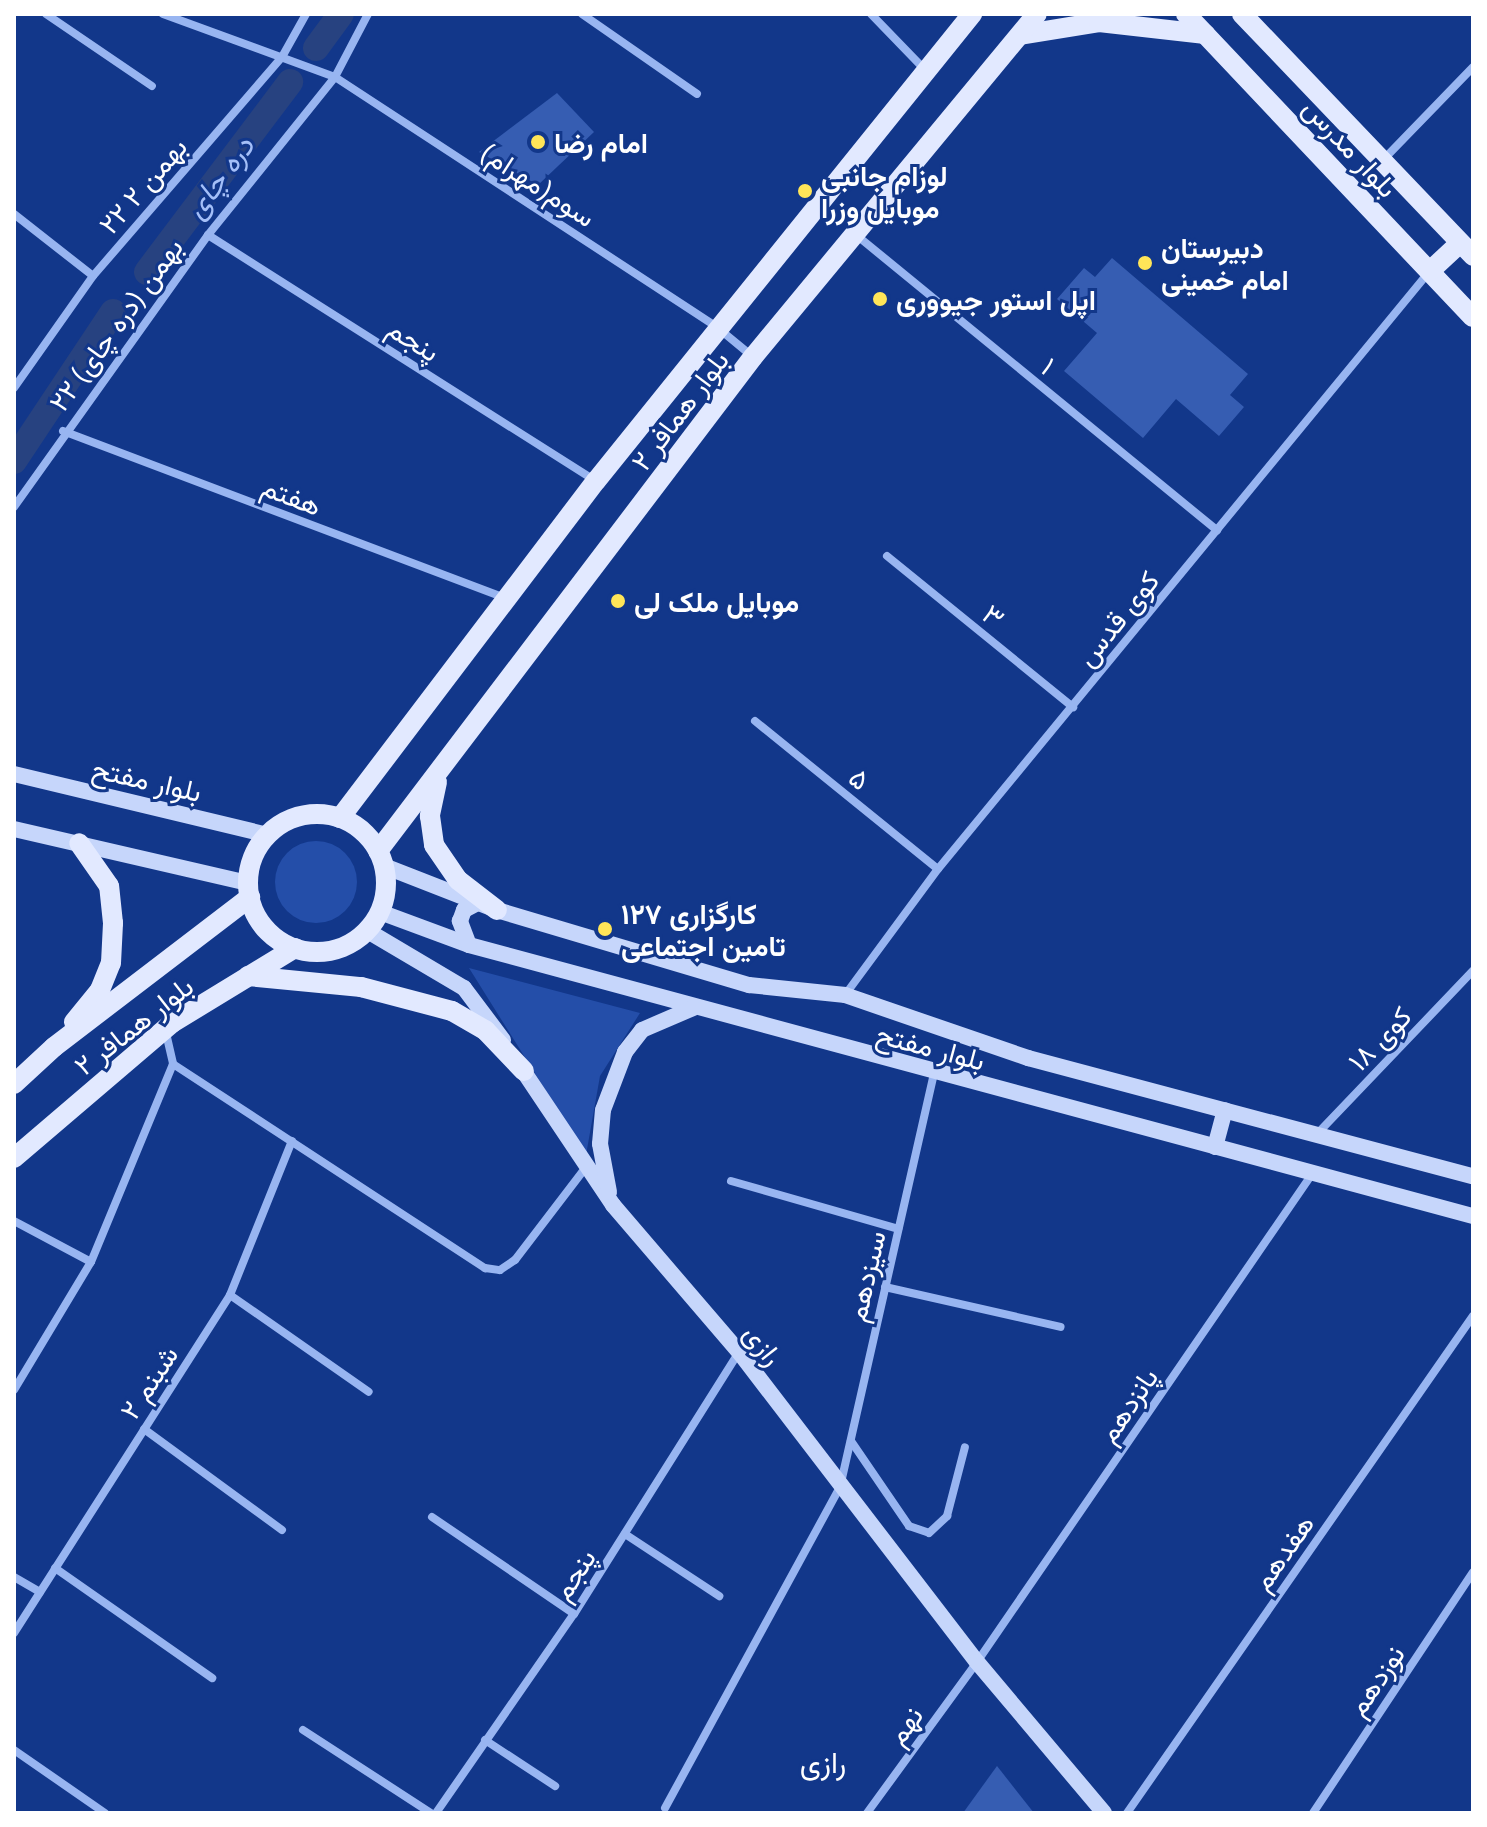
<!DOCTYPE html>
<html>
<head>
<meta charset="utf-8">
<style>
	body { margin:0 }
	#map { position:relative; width:1487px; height:1827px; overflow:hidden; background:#12378a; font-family:"Open Sans",Vazirmatn,sans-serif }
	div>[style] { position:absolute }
	.green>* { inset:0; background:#244ea9 }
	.round { border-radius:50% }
	.canal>* { height:26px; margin:-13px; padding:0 13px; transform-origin:13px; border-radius:13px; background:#274280 }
	.building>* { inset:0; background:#365db2 }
	.street>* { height:8px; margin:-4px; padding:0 4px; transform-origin:4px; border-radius:4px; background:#98b5f1 }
	.secondary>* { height:16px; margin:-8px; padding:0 8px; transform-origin:8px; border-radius:8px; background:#c6d6fb }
	.primary>* { height:20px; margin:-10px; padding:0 10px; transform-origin:10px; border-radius:10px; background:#e2e9ff }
	.primary>.ring { margin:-10px; padding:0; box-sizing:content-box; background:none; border:20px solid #e2e9ff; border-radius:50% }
	.dots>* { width:22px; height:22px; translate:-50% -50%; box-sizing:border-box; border:4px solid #12378a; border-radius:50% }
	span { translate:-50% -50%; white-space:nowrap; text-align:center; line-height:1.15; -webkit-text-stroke:6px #12378a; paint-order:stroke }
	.poi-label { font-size:28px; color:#fff; font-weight:700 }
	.left { translate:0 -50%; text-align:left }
	.street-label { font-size:28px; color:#fff }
	.water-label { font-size:30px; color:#a4bff8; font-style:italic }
	.neighbourhood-label { font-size:30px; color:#fff }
	.frame { position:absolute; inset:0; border:16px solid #fff; pointer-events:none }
</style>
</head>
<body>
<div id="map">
	<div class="green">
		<i class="round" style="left:275px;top:841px;width:82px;height:82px"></i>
		<i style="clip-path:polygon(469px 968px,640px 1013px,600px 1076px,586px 1155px)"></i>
	</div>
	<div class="canal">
		<i style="left:316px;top:48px;width:42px;rotate:-53.7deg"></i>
		<i style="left:147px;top:272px;width:238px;rotate:-53deg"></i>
		<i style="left:14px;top:461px;width:179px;rotate:-56.4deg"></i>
	</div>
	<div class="building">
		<i style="clip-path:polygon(557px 93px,594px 132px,538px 185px,479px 152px)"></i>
		<i style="clip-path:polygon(1112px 258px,1248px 374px,1230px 395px,1244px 407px,1219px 436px,1176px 399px,1143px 438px,1064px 371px,1097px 333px,1057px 299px,1084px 268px,1095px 277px)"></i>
		<i style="clip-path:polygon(997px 1766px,1034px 1813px,963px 1813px)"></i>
	</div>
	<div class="street">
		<i style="left:46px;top:14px;width:128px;rotate:34.2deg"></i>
		<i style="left:163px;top:14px;width:183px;rotate:20.1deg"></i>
		<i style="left:335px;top:77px;width:458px;rotate:33.2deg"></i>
		<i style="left:718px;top:328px;width:45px;rotate:39.6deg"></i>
		<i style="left:582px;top:14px;width:140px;rotate:34.8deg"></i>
		<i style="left:871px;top:14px;width:79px;rotate:46deg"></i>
		<i style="left:1383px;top:160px;width:129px;rotate:-45.9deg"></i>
		<i style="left:14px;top:214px;width:100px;rotate:38.1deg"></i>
		<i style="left:855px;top:234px;width:468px;rotate:39.3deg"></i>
		<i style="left:208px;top:235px;width:459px;rotate:32.4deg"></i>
		<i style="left:14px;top:388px;width:137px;rotate:-54.8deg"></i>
		<i style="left:93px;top:276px;width:289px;rotate:-49.2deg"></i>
		<i style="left:282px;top:57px;width:49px;rotate:-60.8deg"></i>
		<i style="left:63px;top:431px;width:472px;rotate:20.7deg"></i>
		<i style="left:14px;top:507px;width:334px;rotate:-54.5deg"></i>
		<i style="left:208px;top:235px;width:203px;rotate:-51.2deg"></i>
		<i style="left:335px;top:77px;width:71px;rotate:-62.4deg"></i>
		<i style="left:887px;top:556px;width:240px;rotate:39.1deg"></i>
		<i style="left:755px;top:721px;width:235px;rotate:39deg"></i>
		<i style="left:845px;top:995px;width:157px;rotate:-53.6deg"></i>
		<i style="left:938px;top:869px;width:772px;rotate:-50.57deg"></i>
		<i style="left:166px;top:1033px;width:32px;rotate:77deg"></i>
		<i style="left:173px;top:1064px;width:373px;rotate:33.2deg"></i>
		<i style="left:485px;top:1268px;width:15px;rotate:8deg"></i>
		<i style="left:500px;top:1270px;width:18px;rotate:-34deg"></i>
		<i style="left:515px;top:1260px;width:117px;rotate:-52.6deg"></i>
		<i style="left:1317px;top:1134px;width:226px;rotate:-46.3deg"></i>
		<i style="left:731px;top:1181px;width:174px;rotate:16deg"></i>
		<i style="left:14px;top:1221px;width:87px;rotate:28deg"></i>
		<i style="left:885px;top:1287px;width:180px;rotate:12.8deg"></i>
		<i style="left:230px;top:1295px;width:169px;rotate:34.9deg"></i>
		<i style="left:14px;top:1390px;width:149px;rotate:-59deg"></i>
		<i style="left:91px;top:1262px;width:214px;rotate:-67.5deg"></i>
		<i style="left:144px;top:1429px;width:171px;rotate:36.2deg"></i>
		<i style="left:851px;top:1441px;width:103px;rotate:55.7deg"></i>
		<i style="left:909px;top:1526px;width:21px;rotate:19deg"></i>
		<i style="left:929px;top:1533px;width:25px;rotate:-43deg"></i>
		<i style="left:947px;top:1516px;width:71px;rotate:-75.4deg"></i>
		<i style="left:432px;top:1517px;width:172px;rotate:34.3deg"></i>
		<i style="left:625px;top:1534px;width:113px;rotate:33.4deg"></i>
		<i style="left:55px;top:1568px;width:192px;rotate:35deg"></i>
		<i style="left:14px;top:1577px;width:30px;rotate:30deg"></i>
		<i style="left:14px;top:1633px;width:401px;rotate:-57.4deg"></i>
		<i style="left:230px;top:1295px;width:166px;rotate:-68.1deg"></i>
		<i style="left:303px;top:1730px;width:153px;rotate:33deg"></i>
		<i style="left:485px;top:1740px;width:84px;rotate:33.3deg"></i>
		<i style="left:14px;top:1750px;width:111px;rotate:34.7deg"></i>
		<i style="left:665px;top:1808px;width:366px;rotate:-61.4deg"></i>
		<i style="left:840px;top:1487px;width:424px;rotate:-77.2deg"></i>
		<i style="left:436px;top:1813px;width:242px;rotate:-55.3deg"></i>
		<i style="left:574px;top:1614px;width:310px;rotate:-57.8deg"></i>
		<i style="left:867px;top:1813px;width:187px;rotate:-53.9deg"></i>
		<i style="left:977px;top:1662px;width:592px;rotate:-55.53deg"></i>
		<i style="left:1127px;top:1813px;width:606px;rotate:-55.16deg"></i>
		<i style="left:1313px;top:1813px;width:289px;rotate:-56.4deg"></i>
	</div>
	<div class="secondary">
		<i style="left:14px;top:774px;width:261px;rotate:13.5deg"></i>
		<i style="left:14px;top:829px;width:240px;rotate:13deg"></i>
		<i style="left:384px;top:866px;width:121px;rotate:21.3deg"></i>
		<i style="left:497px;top:910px;width:263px;rotate:16.6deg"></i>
		<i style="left:749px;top:985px;width:97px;rotate:5.9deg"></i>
		<i style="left:845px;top:995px;width:194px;rotate:19deg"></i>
		<i style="left:1028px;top:1058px;width:460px;rotate:14.9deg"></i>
		<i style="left:380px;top:912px;width:95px;rotate:20.3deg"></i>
		<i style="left:469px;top:945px;width:1040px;rotate:15.11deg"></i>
		<i style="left:366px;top:930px;width:114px;rotate:30.6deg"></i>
		<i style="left:464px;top:988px;width:65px;rotate:53.1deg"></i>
		<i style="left:469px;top:945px;width:26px;rotate:-111deg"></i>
		<i style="left:460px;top:921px;width:12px;rotate:-70deg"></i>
		<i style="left:464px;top:910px;width:16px;rotate:-27deg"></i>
		<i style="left:518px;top:1063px;width:171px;rotate:56.2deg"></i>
		<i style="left:613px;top:1205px;width:194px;rotate:49.4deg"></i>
		<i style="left:739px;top:1352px;width:391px;rotate:52.5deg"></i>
		<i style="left:977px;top:1662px;width:197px;rotate:49.9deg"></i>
		<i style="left:1215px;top:1147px;width:38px;rotate:-75deg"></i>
		<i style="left:609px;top:1192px;width:49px;rotate:-100.6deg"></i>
		<i style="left:600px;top:1144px;width:34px;rotate:-85deg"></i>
		<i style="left:603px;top:1110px;width:62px;rotate:-69.2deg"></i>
		<i style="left:625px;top:1052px;width:28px;rotate:-52deg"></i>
		<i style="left:642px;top:1030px;width:56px;rotate:-23.3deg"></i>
	</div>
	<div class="primary">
		<i style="left:1186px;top:14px;width:417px;rotate:46.6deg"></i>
		<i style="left:1242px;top:14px;width:335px;rotate:46.3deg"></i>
		<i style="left:1020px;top:35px;width:80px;rotate:-9.3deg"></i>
		<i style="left:1099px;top:22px;width:107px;rotate:6.5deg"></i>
		<i style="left:1430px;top:271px;width:41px;rotate:-43deg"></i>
		<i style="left:437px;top:782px;width:35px;rotate:102deg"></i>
		<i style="left:430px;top:816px;width:29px;rotate:82deg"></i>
		<i style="left:434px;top:845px;width:42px;rotate:55.6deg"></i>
		<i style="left:458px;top:880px;width:49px;rotate:37.6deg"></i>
		<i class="ring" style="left:248px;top:814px;width:118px;height:118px"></i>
		<i style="left:340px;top:818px;width:423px;rotate:-52.8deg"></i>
		<i style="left:596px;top:481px;width:600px;rotate:-51.16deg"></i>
		<i style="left:378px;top:851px;width:620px;rotate:-52.8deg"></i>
		<i style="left:753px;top:357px;width:445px;rotate:-50.4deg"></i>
		<i style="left:248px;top:976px;width:114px;rotate:5.6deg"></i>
		<i style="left:361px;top:987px;width:94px;rotate:14.8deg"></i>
		<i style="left:452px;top:1011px;width:39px;rotate:30deg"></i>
		<i style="left:486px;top:1031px;width:55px;rotate:46.5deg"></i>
		<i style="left:74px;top:1022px;width:41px;rotate:-50.9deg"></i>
		<i style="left:100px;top:990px;width:29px;rotate:-68deg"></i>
		<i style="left:111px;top:963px;width:40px;rotate:-87.1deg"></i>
		<i style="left:113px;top:923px;width:37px;rotate:-96deg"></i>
		<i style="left:109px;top:886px;width:52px;rotate:-124.9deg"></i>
		<i style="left:14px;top:1084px;width:54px;rotate:-42.8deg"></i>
		<i style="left:54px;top:1047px;width:247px;rotate:-37.4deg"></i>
		<i style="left:14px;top:1158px;width:208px;rotate:-40.5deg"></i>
		<i style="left:172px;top:1023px;width:144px;rotate:-31.4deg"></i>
	</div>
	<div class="dots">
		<i style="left:538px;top:142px;background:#ffe558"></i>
		<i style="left:805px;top:191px;background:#ffe558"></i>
		<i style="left:1145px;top:263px;background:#ffe558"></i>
		<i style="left:880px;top:299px;background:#ffe558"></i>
		<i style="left:618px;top:601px;background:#ffe558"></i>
		<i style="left:605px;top:929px;background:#ffe558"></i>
	</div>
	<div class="poi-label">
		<span class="left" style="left:554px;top:142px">امام رضا</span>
		<span class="left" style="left:821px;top:191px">لوزام جانبی<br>موبایل وزرا</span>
		<span class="left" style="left:1161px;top:263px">دبیرستان<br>امام خمینی</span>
		<span class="left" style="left:896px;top:299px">اپل استور جيووری</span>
		<span class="left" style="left:634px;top:601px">موبایل ملک لی</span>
		<span class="left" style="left:621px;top:929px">کارگزاری ۱۲۷<br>تامین اجتماعی</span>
	</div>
	<div class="street-label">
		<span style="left:1351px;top:147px;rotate:47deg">بلوار مدرس</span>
		<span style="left:539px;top:184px;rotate:33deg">سوم(مهرام)</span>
		<span style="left:142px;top:185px;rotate:-49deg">۲۲ بهمن ۲</span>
		<span style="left:115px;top:324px;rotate:-54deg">۲۲ بهمن (دره چای)</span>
		<span style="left:414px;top:339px;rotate:32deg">پنجم</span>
		<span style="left:1049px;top:365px;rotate:39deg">۱</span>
		<span style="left:679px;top:410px;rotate:-53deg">بلوار همافر ۲</span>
		<span style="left:292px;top:495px;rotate:21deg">هفتم</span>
		<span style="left:994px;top:615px;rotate:39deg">۳</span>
		<span style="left:1117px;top:618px;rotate:-51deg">کوی قدس</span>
		<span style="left:860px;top:778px;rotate:39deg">۵</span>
		<span style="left:147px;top:779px;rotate:13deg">بلوار مفتح</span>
		<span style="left:133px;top:1025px;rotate:-38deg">بلوار همافر ۲</span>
		<span style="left:1379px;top:1038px;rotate:-46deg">کوی ۱۸</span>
		<span style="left:931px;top:1046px;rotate:15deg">بلوار مفتح</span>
		<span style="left:865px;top:1276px;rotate:-77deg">سیزدهم</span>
		<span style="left:764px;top:1344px;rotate:52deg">رازی</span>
		<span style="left:148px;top:1382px;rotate:-57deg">شبنم ۲</span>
		<span style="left:1127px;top:1405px;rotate:-56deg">پانزدهم</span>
		<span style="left:1282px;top:1552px;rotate:-55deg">هفدهم</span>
		<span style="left:573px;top:1574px;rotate:-57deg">پنجم</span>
		<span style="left:1375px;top:1680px;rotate:-56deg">نوزدهم</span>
		<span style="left:904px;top:1725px;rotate:-54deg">نهم</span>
	</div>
	<div class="water-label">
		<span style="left:219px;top:177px;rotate:-53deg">دره چای</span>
	</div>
	<div class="neighbourhood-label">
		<span style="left:823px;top:1762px">رازی</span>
	</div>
	<div class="frame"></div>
</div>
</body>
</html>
